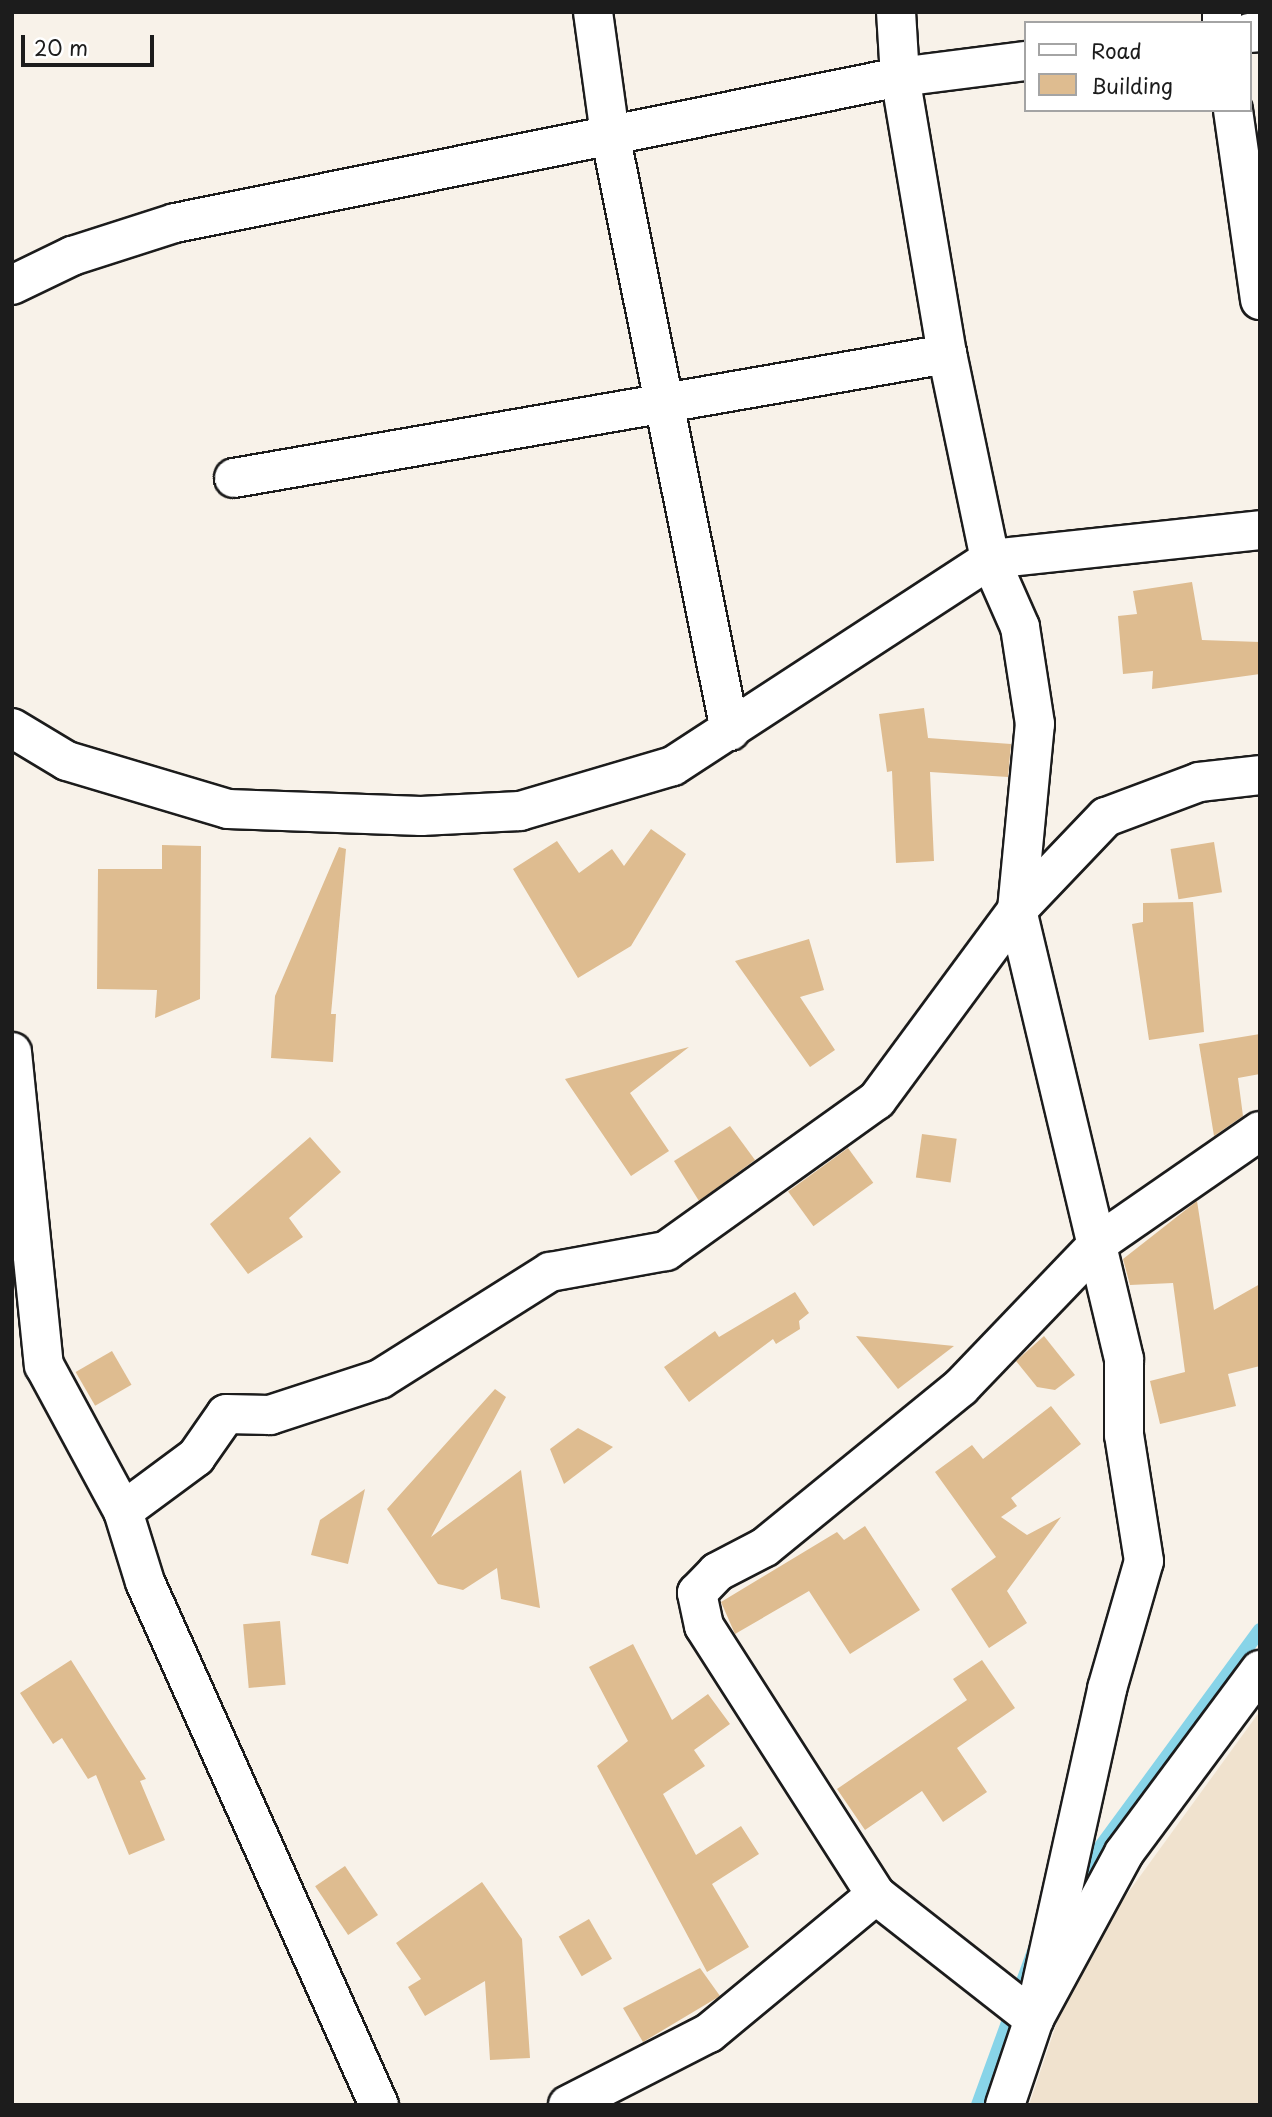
<!DOCTYPE html>
<html>
<head>
<meta charset="utf-8">
<style>
	body { margin:0 }
	#map { position:relative; width:1272px; height:2117px; overflow:hidden; background:#f8f2e9; font-family:"Playpen Sans",sans-serif }
	div>[style] { position:absolute }
	.built>* { inset:0; background:#f0e2ce }
	.stream>* { height:14px; margin:-7px; padding:0 7px; transform-origin:7px; border-radius:7px; background:#88d4e8 }
	.building>* { inset:0; background:#debc90; transform-origin:0 0 }
	.roads { filter:drop-shadow(2px 0 #1c1c1c) drop-shadow(-2px 0 #1c1c1c) drop-shadow(0 2px #1c1c1c) drop-shadow(0 -2px #1c1c1c) }
	.minor>* { height:38px; margin:-19px; padding:0 19px; transform-origin:19px; border-radius:19px; background:#fff }
	span { translate:-50% -50%; white-space:nowrap; text-align:center; line-height:1.15; -webkit-text-stroke:6px #fff; paint-order:stroke }
	.frame { position:absolute; inset:0; border:14px solid #1c1c1c; pointer-events:none }
	.legend { position:absolute; left:1024px; top:21px; width:228px; height:91px; box-sizing:border-box; background:#fff; border:2px solid #a4a4a4; margin:0; padding:9px 12px; list-style:none; font-size:21px; color:#1c1c1c }
	.legend li { display:flex; align-items:center; gap:14px; height:35px }
	.legend b { width:35px; border:2px solid #a4a4a4 }
	.scale { position:absolute; left:21px; top:35px; width:133px; height:32px; box-sizing:border-box; border:4px solid #1c1c1c; border-top:0; padding-left:9px; font-size:21px; line-height:24px; white-space:nowrap; color:#1c1c1c; -webkit-text-stroke:5px #fff; paint-order:stroke }
</style>
</head>
<body>
<div id="map">
	<div class="built">
		<i style="clip-path:polygon(1260px 1711px,1260px 2105px,1029px 2105px,1077px 1963px)"></i>
	</div>
	<div class="stream">
		<i style="left:1080px;top:1875px;width:304px;rotate:-53.7deg"></i>
		<i style="left:978px;top:2105px;width:169px;rotate:-70deg"></i>
	</div>
	<div class="building">
		<i style="clip-path:polygon(1192px 582px,1202px 640px,1260px 642px,1260px 674px,1152px 689px,1153px 671px,1123px 674px,1118px 616px,1137px 614px,1133px 591px)"></i>
		<i style="clip-path:polygon(924px 708px,928px 738px,1011px 744px,1008px 777px,930px 772px,934px 861px,896px 863px,892px 771px,887px 772px,879px 714px)"></i>
		<i style="clip-path:polygon(651px 829px,686px 854px,631px 946px,578px 978px,513px 869px,557px 841px,579px 873px,612px 849px,624px 866px)"></i>
		<i style="left:1214px;top:842px;width:51px;height:44px;rotate:81deg"></i>
		<i style="clip-path:polygon(162px 845px,201px 846px,200px 999px,155px 1018px,157px 990px,97px 989px,98px 869px,162px 869px)"></i>
		<i style="clip-path:polygon(339px 847px,346px 849px,331px 1014px,336px 1014px,333px 1062px,271px 1058px,275px 996px)"></i>
		<i style="clip-path:polygon(1193px 902px,1204px 1032px,1149px 1040px,1132px 924px,1143px 922px,1143px 903px)"></i>
		<i style="clip-path:polygon(809px 939px,824px 990px,800px 997px,835px 1050px,810px 1067px,735px 961px)"></i>
		<i style="clip-path:polygon(1260px 1034px,1260px 1074px,1238px 1078px,1243px 1116px,1214px 1136px,1199px 1044px)"></i>
		<i style="clip-path:polygon(689px 1047px,630px 1093px,669px 1151px,631px 1176px,565px 1079px)"></i>
		<i style="clip-path:polygon(730px 1126px,755px 1160px,699px 1201px,674px 1161px)"></i>
		<i style="left:922px;top:1134px;width:35px;height:44px;rotate:8deg"></i>
		<i style="clip-path:polygon(310px 1137px,341px 1172px,289px 1218px,303px 1237px,248px 1274px,210px 1224px)"></i>
		<i style="left:848px;top:1148px;width:43px;height:74px;rotate:54deg"></i>
		<i style="clip-path:polygon(1197px 1201px,1214px 1310px,1260px 1284px,1260px 1366px,1228px 1374px,1236px 1406px,1160px 1424px,1150px 1381px,1185px 1372px,1173px 1283px,1130px 1285px,1123px 1259px)"></i>
		<i style="clip-path:polygon(795px 1292px,809px 1313px,799px 1321px,800px 1329px,776px 1344px,773px 1339px,689px 1402px,664px 1367px,715px 1331px,719px 1337px)"></i>
		<i style="clip-path:polygon(856px 1336px,954px 1346px,898px 1389px)"></i>
		<i style="clip-path:polygon(1044px 1336px,1075px 1375px,1055px 1390px,1037px 1387px,1016px 1361px)"></i>
		<i style="left:112px;top:1351px;width:39px;height:42px;rotate:60deg"></i>
		<i style="clip-path:polygon(495px 1389px,506px 1397px,431px 1537px,521px 1470px,540px 1608px,501px 1599px,497px 1568px,463px 1590px,438px 1584px,387px 1509px)"></i>
		<i style="clip-path:polygon(1051px 1406px,1081px 1444px,1011px 1498px,1017px 1506px,1001px 1517px,1027px 1535px,1061px 1517px,1007px 1591px,1027px 1623px,989px 1648px,951px 1589px,996px 1557px,935px 1472px,972px 1445px,983px 1459px)"></i>
		<i style="clip-path:polygon(578px 1428px,613px 1447px,564px 1484px,550px 1449px)"></i>
		<i style="clip-path:polygon(365px 1489px,348px 1564px,311px 1555px,320px 1520px)"></i>
		<i style="clip-path:polygon(865px 1526px,920px 1610px,850px 1654px,809px 1591px,735px 1634px,721px 1602px,837px 1532px,844px 1540px)"></i>
		<i style="left:280px;top:1621px;width:64px;height:37px;rotate:85deg"></i>
		<i style="clip-path:polygon(633px 1644px,672px 1720px,708px 1694px,730px 1724px,694px 1750px,705px 1766px,663px 1794px,696px 1855px,741px 1826px,759px 1854px,712px 1884px,749px 1947px,707px 1972px,597px 1766px,628px 1741px,589px 1667px)"></i>
		<i style="clip-path:polygon(71px 1660px,146px 1779px,140px 1781px,165px 1840px,129px 1855px,96px 1775px,88px 1779px,62px 1738px,53px 1744px,20px 1693px)"></i>
		<i style="clip-path:polygon(982px 1660px,1015px 1708px,957px 1748px,987px 1792px,943px 1822px,922px 1791px,865px 1830px,837px 1789px,967px 1700px,953px 1679px)"></i>
		<i style="left:345px;top:1866px;width:59px;height:36px;rotate:56deg"></i>
		<i style="clip-path:polygon(482px 1882px,522px 1939px,530px 2058px,490px 2060px,485px 1981px,425px 2016px,408px 1987px,421px 1979px,396px 1943px)"></i>
		<i style="left:589px;top:1919px;width:46px;height:35px;rotate:60deg"></i>
		<i style="clip-path:polygon(700px 1968px,720px 1996px,643px 2042px,623px 2008px)"></i>
	</div>
	<div class="roads">
		<div class="minor">
			<i style="left:593px;top:12px;width:123px;rotate:82.1deg"></i>
			<i style="left:610px;top:134px;width:609px;rotate:78.63deg"></i>
			<i style="left:1222px;top:12px;width:11px;rotate:90deg"></i>
			<i style="left:1249px;top:33px;width:11px;rotate:-5deg"></i>
			<i style="left:1233px;top:110px;width:192px;rotate:81.9deg"></i>
			<i style="left:12px;top:285px;width:67px;rotate:-25.8deg"></i>
			<i style="left:72px;top:256px;width:108px;rotate:-17.8deg"></i>
			<i style="left:175px;top:223px;width:740px;rotate:-11.39deg"></i>
			<i style="left:900px;top:77px;width:126px;rotate:-7.3deg"></i>
			<i style="left:234px;top:478px;width:724px;rotate:-9.87deg"></i>
			<i style="left:12px;top:728px;width:64px;rotate:31deg"></i>
			<i style="left:67px;top:761px;width:168px;rotate:16.6deg"></i>
			<i style="left:228px;top:809px;width:193px;rotate:2.1deg"></i>
			<i style="left:421px;top:816px;width:99px;rotate:-2.9deg"></i>
			<i style="left:520px;top:811px;width:159px;rotate:-16.4deg"></i>
			<i style="left:673px;top:766px;width:379px;rotate:-33.1deg"></i>
			<i style="left:990px;top:559px;width:272px;rotate:-6.1deg"></i>
			<i style="left:12px;top:1052px;width:315px;rotate:84.2deg"></i>
			<i style="left:44px;top:1365px;width:166px;rotate:61.6deg"></i>
			<i style="left:123px;top:1511px;width:74px;rotate:72.8deg"></i>
			<i style="left:145px;top:1582px;width:573px;rotate:65.9deg"></i>
			<i style="left:123px;top:1511px;width:91px;rotate:-36.5deg"></i>
			<i style="left:196px;top:1457px;width:52px;rotate:-55.1deg"></i>
			<i style="left:226px;top:1414px;width:44px;rotate:1.3deg"></i>
			<i style="left:270px;top:1415px;width:116px;rotate:-18.1deg"></i>
			<i style="left:380px;top:1379px;width:201px;rotate:-32.2deg"></i>
			<i style="left:550px;top:1272px;width:118px;rotate:-10.3deg"></i>
			<i style="left:666px;top:1251px;width:259px;rotate:-35.6deg"></i>
			<i style="left:877px;top:1100px;width:236px;rotate:-53.6deg"></i>
			<i style="left:1017px;top:910px;width:129px;rotate:-46.3deg"></i>
			<i style="left:1106px;top:817px;width:99px;rotate:-20.6deg"></i>
			<i style="left:1199px;top:782px;width:61px;rotate:-6.5deg"></i>
			<i style="left:876px;top:1895px;width:201px;rotate:38.1deg"></i>
			<i style="left:1034px;top:2019px;width:338px;rotate:-77.5deg"></i>
			<i style="left:1107px;top:1689px;width:133px;rotate:-73.9deg"></i>
			<i style="left:1144px;top:1561px;width:128px;rotate:-99deg"></i>
			<i style="left:1124px;top:1435px;width:76px;rotate:-90deg"></i>
			<i style="left:1124px;top:1359px;width:462px;rotate:-103.4deg"></i>
			<i style="left:1017px;top:910px;width:187px;rotate:-84.5deg"></i>
			<i style="left:1035px;top:724px;width:98px;rotate:-98.8deg"></i>
			<i style="left:1020px;top:627px;width:74px;rotate:-113.8deg"></i>
			<i style="left:990px;top:559px;width:209px;rotate:-101.8deg"></i>
			<i style="left:947px;top:354px;width:281px;rotate:-99.6deg"></i>
			<i style="left:900px;top:77px;width:65px;rotate:-93.5deg"></i>
			<i style="left:568px;top:2105px;width:158px;rotate:-27.1deg"></i>
			<i style="left:709px;top:2033px;width:217px;rotate:-39.6deg"></i>
			<i style="left:876px;top:1895px;width:319px;rotate:-122.6deg"></i>
			<i style="left:704px;top:1626px;width:34px;rotate:-102deg"></i>
			<i style="left:697px;top:1593px;width:29px;rotate:-46deg"></i>
			<i style="left:717px;top:1572px;width:54px;rotate:-27.5deg"></i>
			<i style="left:765px;top:1547px;width:253px;rotate:-39.2deg"></i>
			<i style="left:961px;top:1387px;width:202px;rotate:-46.2deg"></i>
			<i style="left:1101px;top:1241px;width:193px;rotate:-34.7deg"></i>
			<i style="left:1005px;top:2105px;width:91px;rotate:-71.4deg"></i>
			<i style="left:1034px;top:2019px;width:189px;rotate:-61.5deg"></i>
			<i style="left:1124px;top:1853px;width:228px;rotate:-53.4deg"></i>
		</div>
	</div>
	<div class="frame"></div>
	<ul class="legend">
	<li><b style="height:9px;background:#fff"></b>Road</li>
	<li><b style="height:19px;background:#debc90"></b>Building</li>
	</ul>
	<div class="scale">20 m</div>
</div>
</body>
</html>
